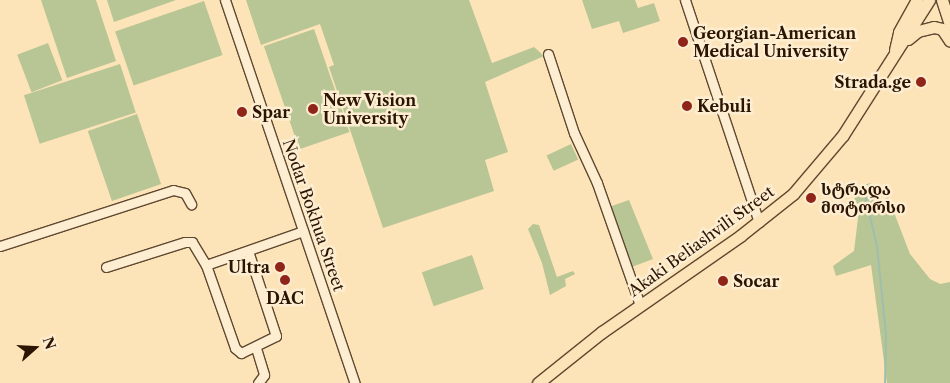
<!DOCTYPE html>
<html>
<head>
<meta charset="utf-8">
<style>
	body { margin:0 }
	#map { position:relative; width:950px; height:383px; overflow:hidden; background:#fce4b8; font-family:"Libre Caslon Text","Noto Serif Georgian",serif }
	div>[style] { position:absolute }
	.green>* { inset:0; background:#b8c594; transform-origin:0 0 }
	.stream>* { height:2px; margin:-1px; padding:0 1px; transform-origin:1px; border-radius:1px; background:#9fbfae }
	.roads { filter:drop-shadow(1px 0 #5f4830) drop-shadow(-1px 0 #5f4830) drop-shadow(0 1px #5f4830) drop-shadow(0 -1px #5f4830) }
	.minor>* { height:9px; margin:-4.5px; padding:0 4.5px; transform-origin:4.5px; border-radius:4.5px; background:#fdedd1 }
	.major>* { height:11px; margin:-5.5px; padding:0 5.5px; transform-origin:5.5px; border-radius:5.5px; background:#fce4b8 }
	.dots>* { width:14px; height:14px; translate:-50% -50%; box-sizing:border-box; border:2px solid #fdedd1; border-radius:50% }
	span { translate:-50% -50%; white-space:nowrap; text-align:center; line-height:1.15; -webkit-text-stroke:5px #fdedd1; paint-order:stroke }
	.poi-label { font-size:16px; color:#2b1402; font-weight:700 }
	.left { translate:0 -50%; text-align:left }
	.right { translate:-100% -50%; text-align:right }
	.street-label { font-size:16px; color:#2b1402 }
	.north { position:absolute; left:10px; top:323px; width:50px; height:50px; -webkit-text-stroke:4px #fdedd1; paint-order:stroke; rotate:71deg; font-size:14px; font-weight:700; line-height:20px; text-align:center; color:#2b1402 }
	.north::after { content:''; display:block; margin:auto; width:18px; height:22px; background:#2b1402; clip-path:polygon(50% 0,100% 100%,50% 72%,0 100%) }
</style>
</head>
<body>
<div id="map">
	<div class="green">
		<i style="clip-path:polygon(41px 0,96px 0,116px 61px,67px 78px)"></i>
		<i style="clip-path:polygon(107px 0,176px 0,114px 22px)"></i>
		<i style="clip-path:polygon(246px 0,469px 0,492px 63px,534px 47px,544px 56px,485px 82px,508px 152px,485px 160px,494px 191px,383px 228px,329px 67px,334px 65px,320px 24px,261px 45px)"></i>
		<i style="clip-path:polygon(582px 0,635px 0,638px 8px,654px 3px,660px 21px,623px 33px,619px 21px,592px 29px)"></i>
		<i style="left:204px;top:1px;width:57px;height:94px;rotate:71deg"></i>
		<i style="left:314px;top:29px;width:109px;height:53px;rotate:71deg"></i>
		<i style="left:48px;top:43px;width:40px;height:33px;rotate:69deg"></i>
		<i style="left:120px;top:64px;width:51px;height:101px;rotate:72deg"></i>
		<i style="left:137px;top:114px;width:74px;height:52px;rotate:71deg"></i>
		<i style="left:571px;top:144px;width:17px;height:27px;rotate:65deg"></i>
		<i style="clip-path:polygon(871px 183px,882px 201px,888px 197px,910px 254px,930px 279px,940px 284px,950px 282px,950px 383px,887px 383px,871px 265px,836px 276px,833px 266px,854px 251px,858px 218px,853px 201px,863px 185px)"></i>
		<i style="clip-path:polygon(629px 200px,653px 259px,629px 268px,609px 207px)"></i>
		<i style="clip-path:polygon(533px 224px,539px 225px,557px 277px,573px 271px,575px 274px,565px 279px,566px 286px,550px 295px,542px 263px,528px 229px)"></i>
		<i style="left:472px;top:255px;width:36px;height:53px;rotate:71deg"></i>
	</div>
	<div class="stream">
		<i style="left:865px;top:195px;width:52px;rotate:76.8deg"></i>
		<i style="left:877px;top:246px;width:89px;rotate:84.2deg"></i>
		<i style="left:886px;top:335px;width:48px;rotate:91.2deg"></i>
	</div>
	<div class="roads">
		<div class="minor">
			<i style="left:225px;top:0;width:404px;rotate:71.3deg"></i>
			<i style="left:685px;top:0;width:234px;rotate:71.6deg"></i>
			<i style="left:548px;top:54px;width:83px;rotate:71.8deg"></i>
			<i style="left:574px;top:133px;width:55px;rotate:65.3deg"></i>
			<i style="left:597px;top:183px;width:129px;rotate:70.6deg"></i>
			<i style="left:0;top:246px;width:182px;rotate:-17.9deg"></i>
			<i style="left:173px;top:190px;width:12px;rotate:14deg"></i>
			<i style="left:185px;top:193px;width:13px;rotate:61deg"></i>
			<i style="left:206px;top:265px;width:103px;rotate:-19.3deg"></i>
			<i style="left:106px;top:267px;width:83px;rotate:-17.6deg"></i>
			<i style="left:185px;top:242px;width:7px"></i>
			<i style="left:192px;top:242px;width:27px;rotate:59deg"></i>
			<i style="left:206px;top:265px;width:88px;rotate:70.7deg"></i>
			<i style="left:235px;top:348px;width:8px;rotate:40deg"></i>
			<i style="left:241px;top:353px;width:39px;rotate:-26deg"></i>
			<i style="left:276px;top:336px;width:89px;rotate:-108.2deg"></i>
			<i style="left:256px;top:348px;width:28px;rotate:73deg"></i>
			<i style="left:264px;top:375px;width:10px;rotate:127deg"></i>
		</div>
		<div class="major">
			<i style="left:942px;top:0;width:26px;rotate:72deg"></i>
			<i style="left:908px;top:39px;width:13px;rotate:-39deg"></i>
			<i style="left:918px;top:31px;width:16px;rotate:-14deg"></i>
			<i style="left:934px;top:27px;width:8px;rotate:14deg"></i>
			<i style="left:942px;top:29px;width:14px;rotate:56deg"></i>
			<i style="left:895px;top:50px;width:18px;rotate:-77deg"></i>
			<i style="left:899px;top:32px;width:37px;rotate:-61deg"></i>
			<i style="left:538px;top:383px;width:82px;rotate:-38.6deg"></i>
			<i style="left:602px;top:332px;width:168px;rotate:-34.8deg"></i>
			<i style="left:740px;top:236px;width:68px;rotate:-38.4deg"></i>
			<i style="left:793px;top:194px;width:77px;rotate:-49.7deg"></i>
			<i style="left:843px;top:135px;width:160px;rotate:-57.5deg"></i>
		</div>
	</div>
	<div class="dots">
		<i style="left:683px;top:42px;background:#8f2418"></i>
		<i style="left:921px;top:82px;background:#8f2418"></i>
		<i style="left:687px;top:106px;background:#8f2418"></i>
		<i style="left:313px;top:109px;background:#8f2418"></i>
		<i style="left:242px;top:112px;background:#8f2418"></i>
		<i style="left:811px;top:198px;background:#8f2418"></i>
		<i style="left:280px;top:267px;background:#8f2418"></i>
		<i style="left:285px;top:280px;background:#8f2418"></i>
		<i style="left:723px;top:281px;background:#8f2418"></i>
	</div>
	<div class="poi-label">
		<span class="left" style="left:693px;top:42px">Georgian-American<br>Medical University</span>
		<span class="right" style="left:911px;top:82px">Strada.ge</span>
		<span class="left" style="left:323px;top:109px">New Vision<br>University</span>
		<span class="left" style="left:697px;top:106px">Kebuli</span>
		<span class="left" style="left:252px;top:112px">Spar</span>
		<span class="left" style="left:821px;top:198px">სტრადა<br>მოტორსი</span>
		<span class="right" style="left:270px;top:267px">Ultra</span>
		<span class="left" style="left:733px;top:281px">Socar</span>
		<span style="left:285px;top:298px">DAC</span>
	</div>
	<div class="street-label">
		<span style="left:314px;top:215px;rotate:71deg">Nodar Bokhua Street</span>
		<span style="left:701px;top:241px;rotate:-36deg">Akaki Beliashvili Street</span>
	</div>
	<div class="north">N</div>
</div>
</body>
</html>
